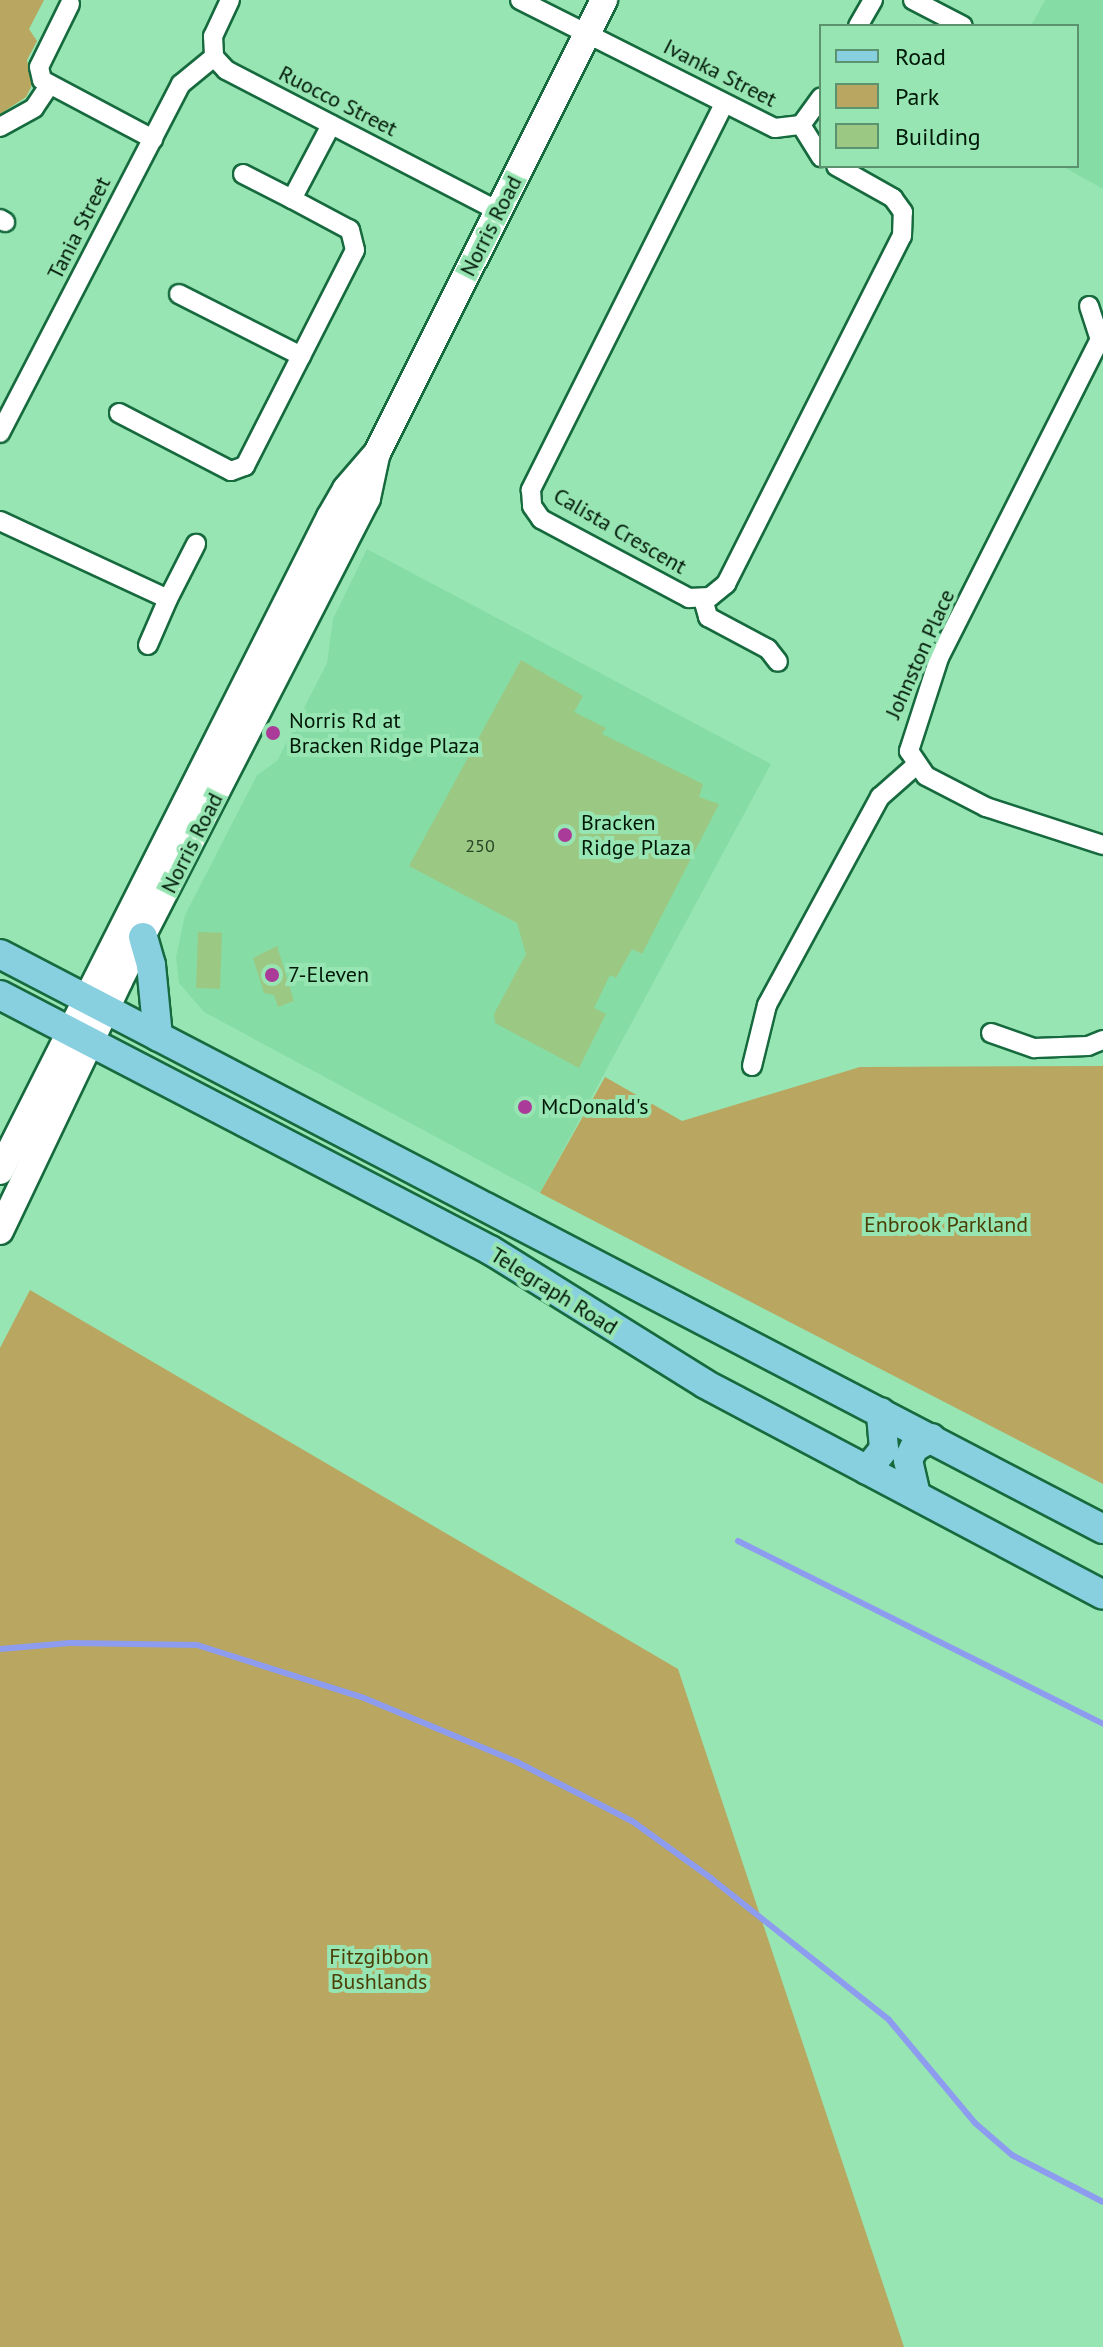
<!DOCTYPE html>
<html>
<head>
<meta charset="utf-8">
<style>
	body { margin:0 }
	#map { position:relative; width:1103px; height:2347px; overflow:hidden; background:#97e5b2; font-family:"PT Sans",sans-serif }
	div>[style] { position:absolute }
	.built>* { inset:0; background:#86dca5 }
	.green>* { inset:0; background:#b9a660 }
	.stream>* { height:6px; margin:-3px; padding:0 3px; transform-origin:3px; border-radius:3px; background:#8d9cee }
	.building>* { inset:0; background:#9bc883; transform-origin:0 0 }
	.roads { filter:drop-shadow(2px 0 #166a3e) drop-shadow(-2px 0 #166a3e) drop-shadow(0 2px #166a3e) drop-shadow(0 -2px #166a3e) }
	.street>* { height:18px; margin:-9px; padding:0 9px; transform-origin:9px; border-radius:9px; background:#fff }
	.secondary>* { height:26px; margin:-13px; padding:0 13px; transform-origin:13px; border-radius:13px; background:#fff }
	.primary>* { height:28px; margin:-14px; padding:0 14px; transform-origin:14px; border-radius:14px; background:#88d0df }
	.dots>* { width:22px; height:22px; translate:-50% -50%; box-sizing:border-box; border:4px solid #97e5b2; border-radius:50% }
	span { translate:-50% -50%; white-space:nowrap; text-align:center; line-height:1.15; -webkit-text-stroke:8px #97e5b2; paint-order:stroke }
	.number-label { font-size:18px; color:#274426 }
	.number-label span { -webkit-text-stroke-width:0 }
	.street-label { font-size:22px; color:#001807 }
	.poi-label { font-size:22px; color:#001807 }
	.left { translate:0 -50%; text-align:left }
	.park-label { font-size:22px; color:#4c3f06 }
	.legend { position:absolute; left:819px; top:24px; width:260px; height:144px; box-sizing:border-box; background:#97e5b2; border:2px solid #5b936e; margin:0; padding:10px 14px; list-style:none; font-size:24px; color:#001807 }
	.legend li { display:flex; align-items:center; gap:16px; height:40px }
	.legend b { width:40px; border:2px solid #5b936e }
</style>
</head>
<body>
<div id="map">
	<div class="built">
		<i style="clip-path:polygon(1045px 0,1103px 0,1103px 189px,1062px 166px,1077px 166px,1077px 26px,1031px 26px)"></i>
		<i style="clip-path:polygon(367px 549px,771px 764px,540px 1193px,204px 1012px,179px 983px,176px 957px,185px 915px,257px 775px,277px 761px,327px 663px,333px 619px)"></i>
	</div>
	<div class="green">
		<i style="clip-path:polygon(0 0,44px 0,29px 29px,37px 41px,27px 60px,32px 85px,26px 97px,0 114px)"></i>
		<i style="clip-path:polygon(1103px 1066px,1103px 1484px,540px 1193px,605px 1077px,682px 1121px,860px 1067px)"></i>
		<i style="clip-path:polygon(30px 1290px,678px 1669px,904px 2347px,0 2347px,0 1348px)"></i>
	</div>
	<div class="stream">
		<i style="left:738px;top:1541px;width:408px;rotate:26.6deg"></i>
		<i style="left:0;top:1649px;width:70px;rotate:-4.9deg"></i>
		<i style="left:70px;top:1643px;width:127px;rotate:0.9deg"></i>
		<i style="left:197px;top:1645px;width:175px;rotate:17.6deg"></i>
		<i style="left:364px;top:1698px;width:166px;rotate:22.7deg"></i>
		<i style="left:517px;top:1762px;width:129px;rotate:27.2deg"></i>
		<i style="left:632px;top:1821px;width:99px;rotate:35.9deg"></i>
		<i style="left:712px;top:1879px;width:226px;rotate:38.5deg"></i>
		<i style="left:889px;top:2020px;width:134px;rotate:50.1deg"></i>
		<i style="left:975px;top:2123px;width:49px;rotate:40.9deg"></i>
		<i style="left:1012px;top:2155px;width:102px;rotate:27.3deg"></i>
	</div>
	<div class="building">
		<i style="clip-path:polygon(521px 660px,583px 696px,574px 712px,606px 728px,602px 734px,703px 784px,699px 797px,719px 804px,642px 954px,632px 949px,616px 978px,610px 975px,594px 1008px,606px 1014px,579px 1068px,495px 1023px,494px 1014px,526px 954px,517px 923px,409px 866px)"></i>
		<i style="left:198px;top:932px;width:24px;height:56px;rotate:2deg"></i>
		<i style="clip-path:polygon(277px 946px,294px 1001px,278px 1007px,274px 995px,264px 993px,253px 958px)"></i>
	</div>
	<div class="roads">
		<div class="street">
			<i style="left:230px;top:0;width:40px;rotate:115deg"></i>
			<i style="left:213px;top:36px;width:21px;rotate:87deg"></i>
			<i style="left:214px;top:57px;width:18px;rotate:47deg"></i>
			<i style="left:226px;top:70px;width:306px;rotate:27.4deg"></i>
			<i style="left:520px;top:0;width:285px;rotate:26.7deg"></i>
			<i style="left:775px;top:128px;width:26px;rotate:-7deg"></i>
			<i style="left:801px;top:125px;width:34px;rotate:-54deg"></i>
			<i style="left:913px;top:0;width:56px;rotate:27.5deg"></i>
			<i style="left:70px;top:4px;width:70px;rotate:116.2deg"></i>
			<i style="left:39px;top:67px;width:13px;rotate:77deg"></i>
			<i style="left:42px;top:80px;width:126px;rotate:28deg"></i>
			<i style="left:858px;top:26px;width:30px;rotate:-60deg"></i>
			<i style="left:724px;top:104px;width:432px;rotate:116.6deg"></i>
			<i style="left:531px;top:490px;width:16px;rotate:86deg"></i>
			<i style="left:532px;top:506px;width:16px;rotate:55deg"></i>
			<i style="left:541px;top:519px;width:168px;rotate:28.1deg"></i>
			<i style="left:689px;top:598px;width:21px;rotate:-3deg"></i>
			<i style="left:710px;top:597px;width:21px;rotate:-39deg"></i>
			<i style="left:726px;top:584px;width:390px;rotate:-63.2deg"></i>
			<i style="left:902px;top:236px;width:24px;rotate:-88deg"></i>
			<i style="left:903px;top:212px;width:17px;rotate:-126deg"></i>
			<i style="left:893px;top:198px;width:65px;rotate:-150.7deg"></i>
			<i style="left:801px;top:125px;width:38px;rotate:58deg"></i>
			<i style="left:0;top:127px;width:39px;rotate:-29deg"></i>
			<i style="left:34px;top:108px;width:25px;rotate:-56deg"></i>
			<i style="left:243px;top:174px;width:55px;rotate:27deg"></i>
			<i style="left:0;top:219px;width:6px;rotate:31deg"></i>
			<i style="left:179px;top:294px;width:137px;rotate:26.9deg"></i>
			<i style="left:1089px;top:306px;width:35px;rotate:72deg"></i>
			<i style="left:1100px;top:339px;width:357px;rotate:116.8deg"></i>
			<i style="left:939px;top:658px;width:98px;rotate:107.9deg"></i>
			<i style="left:909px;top:751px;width:30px;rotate:56deg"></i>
			<i style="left:926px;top:776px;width:68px;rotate:27.3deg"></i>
			<i style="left:986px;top:807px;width:123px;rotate:18deg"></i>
			<i style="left:119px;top:413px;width:126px;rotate:27.4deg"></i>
			<i style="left:231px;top:471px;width:15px;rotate:-20deg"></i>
			<i style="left:245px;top:466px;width:242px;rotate:-63deg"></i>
			<i style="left:355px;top:250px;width:21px;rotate:-104deg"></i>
			<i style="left:350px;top:230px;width:66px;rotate:-151.9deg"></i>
			<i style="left:292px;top:199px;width:84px;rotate:-62.2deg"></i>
			<i style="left:0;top:433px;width:393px;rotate:-62.6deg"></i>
			<i style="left:181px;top:84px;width:43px;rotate:-39.3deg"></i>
			<i style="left:0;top:521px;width:185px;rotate:24.9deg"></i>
			<i style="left:168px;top:599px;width:62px;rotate:-63deg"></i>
			<i style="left:703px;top:599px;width:19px;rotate:74deg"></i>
			<i style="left:708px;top:617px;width:68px;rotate:28.1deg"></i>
			<i style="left:768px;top:649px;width:16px;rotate:52deg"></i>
			<i style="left:148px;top:645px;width:50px;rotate:-66.5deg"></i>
			<i style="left:991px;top:1033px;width:46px;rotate:19.2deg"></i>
			<i style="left:1034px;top:1048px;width:54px;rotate:-2.1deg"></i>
			<i style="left:1088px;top:1046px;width:16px;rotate:-22deg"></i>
			<i style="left:752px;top:1066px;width:63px;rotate:-76.2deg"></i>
			<i style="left:767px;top:1005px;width:237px;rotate:-61.5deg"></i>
			<i style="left:880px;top:797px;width:47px;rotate:-41.5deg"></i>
		</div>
		<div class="secondary">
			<i style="left:0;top:1171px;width:733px;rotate:-63.23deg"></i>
			<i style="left:330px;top:517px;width:32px;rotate:-60deg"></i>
			<i style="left:346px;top:489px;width:48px;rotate:-49.3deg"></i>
			<i style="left:377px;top:453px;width:507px;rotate:-63.38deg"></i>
			<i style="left:0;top:1231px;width:277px;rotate:-64.5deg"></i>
			<i style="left:119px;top:981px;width:543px;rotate:-62.82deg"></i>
			<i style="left:367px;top:498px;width:43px;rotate:-77.9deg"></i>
		</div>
		<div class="primary">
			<i style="left:143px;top:937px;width:29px;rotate:74deg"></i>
			<i style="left:151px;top:965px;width:72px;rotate:84.4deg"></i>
			<i style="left:0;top:954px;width:1244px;rotate:27.53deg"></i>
			<i style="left:0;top:995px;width:552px;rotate:27.49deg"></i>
			<i style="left:490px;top:1250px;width:253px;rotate:31.9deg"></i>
			<i style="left:705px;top:1384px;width:450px;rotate:27.9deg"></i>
			<i style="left:867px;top:1470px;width:27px;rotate:-51deg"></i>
			<i style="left:884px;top:1449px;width:37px;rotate:-95deg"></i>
			<i style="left:916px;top:1495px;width:36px;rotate:-103deg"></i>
			<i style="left:908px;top:1460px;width:13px;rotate:-63deg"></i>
			<i style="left:914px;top:1448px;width:20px;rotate:-30deg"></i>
		</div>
	</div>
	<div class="dots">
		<i style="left:273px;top:733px;background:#ab3b98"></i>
		<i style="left:565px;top:835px;background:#ab3b98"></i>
		<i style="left:272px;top:975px;background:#ab3b98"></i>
		<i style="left:525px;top:1107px;background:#ab3b98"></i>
	</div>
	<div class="number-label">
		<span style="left:480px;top:846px">250</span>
	</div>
	<div class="street-label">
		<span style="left:720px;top:73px;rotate:27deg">Ivanka Street</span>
		<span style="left:338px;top:101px;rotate:27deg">Ruocco Street</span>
		<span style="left:491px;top:226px;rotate:-63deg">Norris Road</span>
		<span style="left:79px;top:228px;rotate:-63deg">Tania Street</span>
		<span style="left:620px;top:531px;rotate:30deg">Calista Crescent</span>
		<span style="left:920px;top:654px;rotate:-66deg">Johnston Place</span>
		<span style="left:192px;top:843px;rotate:-63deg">Norris Road</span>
		<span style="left:554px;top:1291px;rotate:32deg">Telegraph Road</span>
	</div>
	<div class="poi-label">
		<span class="left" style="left:289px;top:733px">Norris Rd at<br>Bracken Ridge Plaza</span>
		<span class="left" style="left:581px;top:835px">Bracken<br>Ridge Plaza</span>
		<span class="left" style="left:288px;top:975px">7-Eleven</span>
		<span class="left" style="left:541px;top:1107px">McDonald's</span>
	</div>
	<div class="park-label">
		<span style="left:946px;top:1225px">Enbrook Parkland</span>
		<span style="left:379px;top:1969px">Fitzgibbon<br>Bushlands</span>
	</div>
	<ul class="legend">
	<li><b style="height:10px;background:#88d0df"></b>Road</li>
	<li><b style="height:22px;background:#b9a660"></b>Park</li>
	<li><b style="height:22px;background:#9bc883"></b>Building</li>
	</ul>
</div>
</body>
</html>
